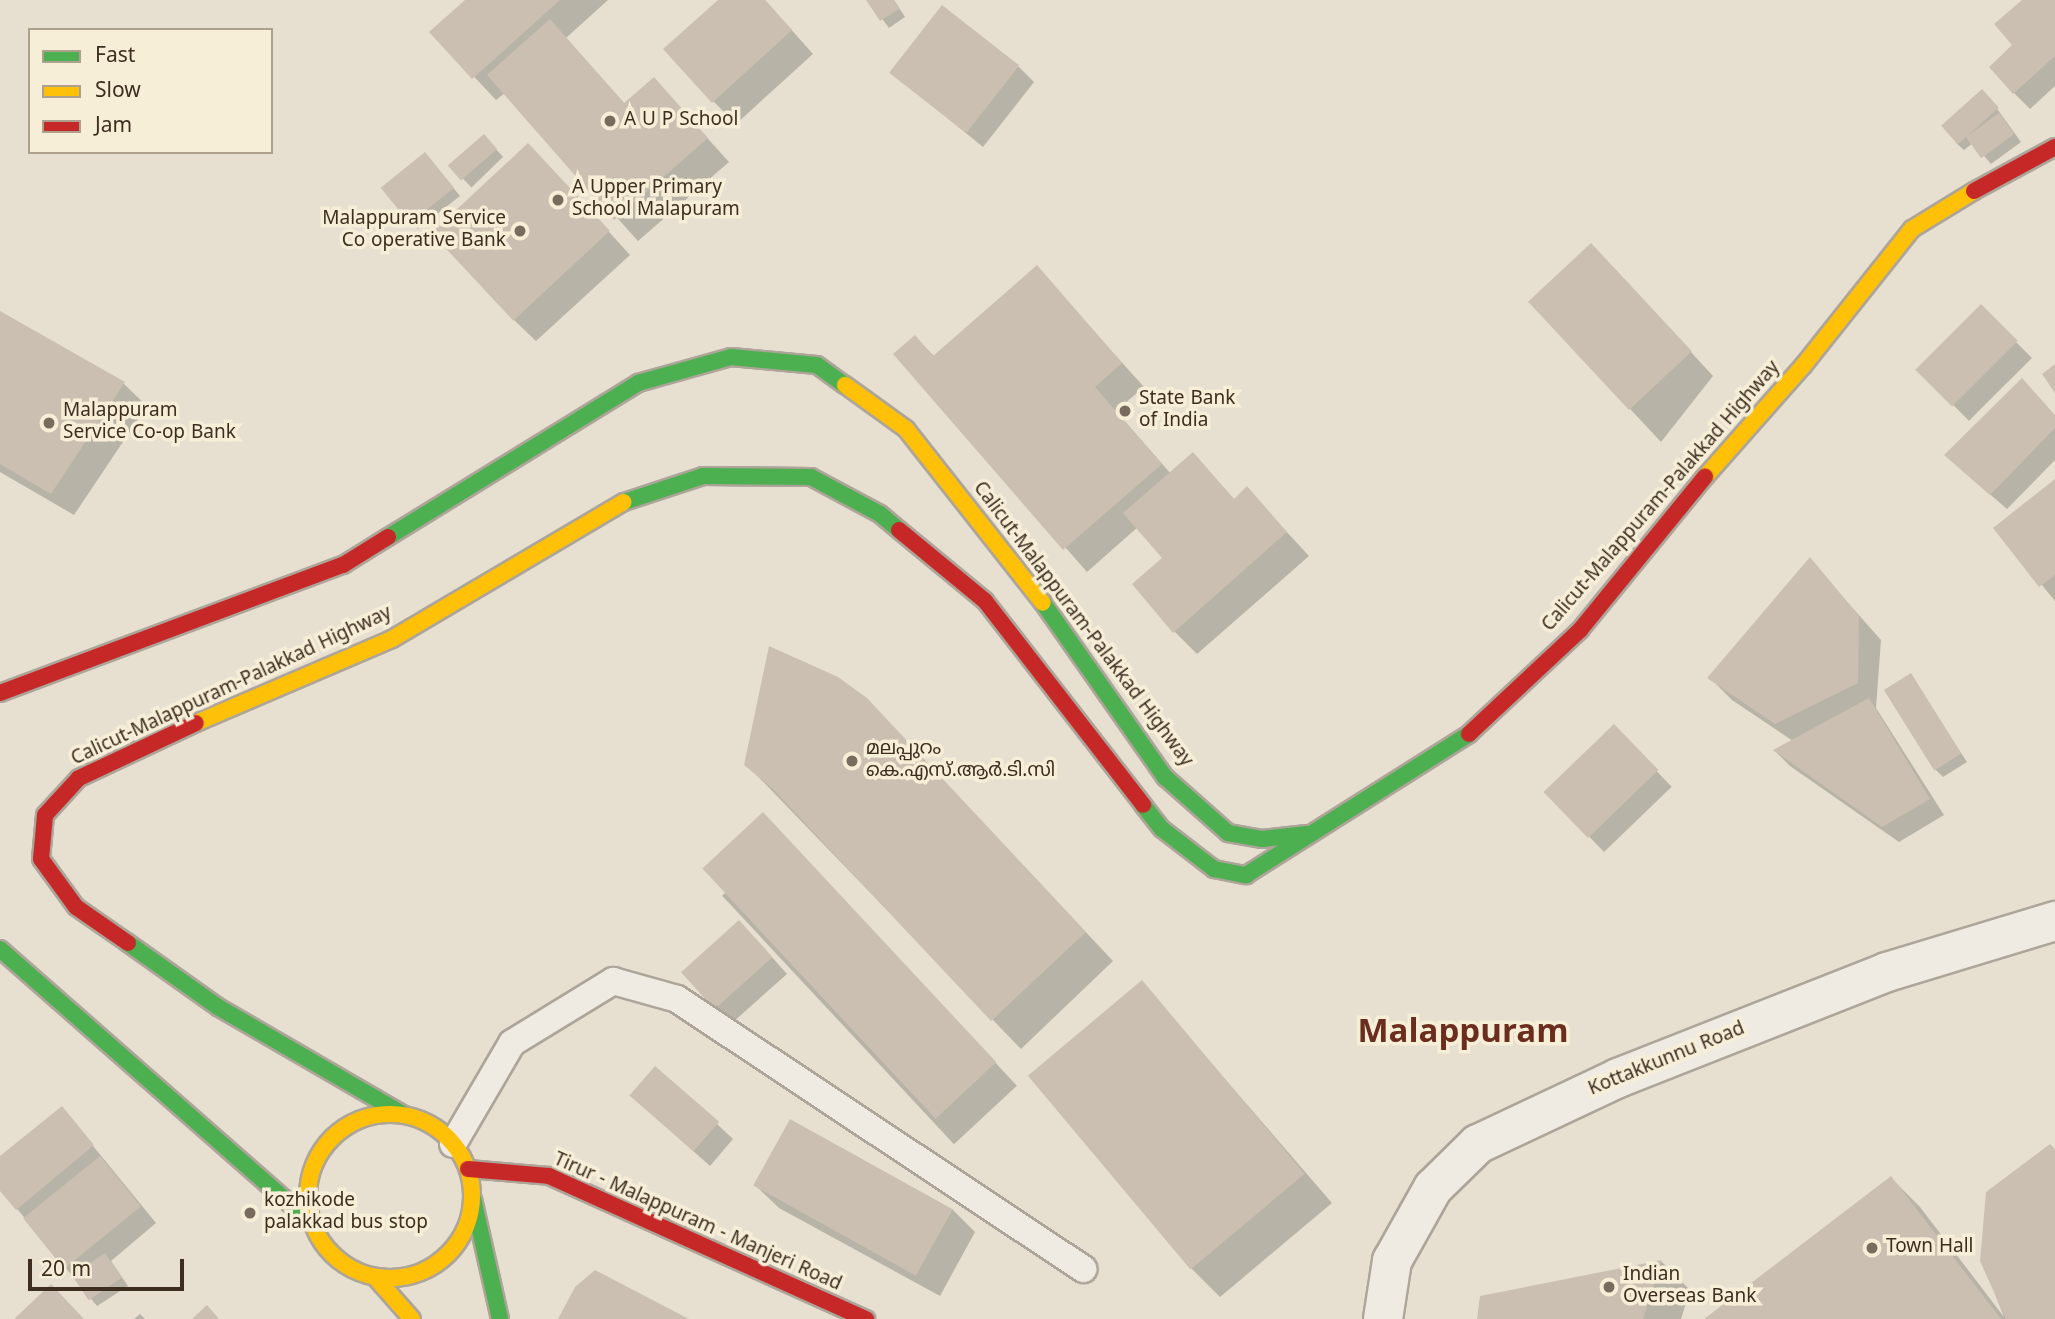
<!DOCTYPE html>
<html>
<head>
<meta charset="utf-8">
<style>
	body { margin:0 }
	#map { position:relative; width:2055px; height:1319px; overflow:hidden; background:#e7e0d1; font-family:Georgia,"Noto Sans Malayalam",serif }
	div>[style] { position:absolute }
	.shadow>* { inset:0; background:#0003; transform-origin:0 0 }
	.building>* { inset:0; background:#cbbfb2; transform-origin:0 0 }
	.roads { filter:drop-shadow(2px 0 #ada599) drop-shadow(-2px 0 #ada599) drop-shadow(0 2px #ada599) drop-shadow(0 -2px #ada599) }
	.lane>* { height:26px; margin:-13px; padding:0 13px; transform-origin:13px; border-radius:13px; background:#efebe3 }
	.street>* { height:38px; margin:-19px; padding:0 19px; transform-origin:19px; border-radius:19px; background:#efebe3 }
	.fast>* { height:16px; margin:-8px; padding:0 8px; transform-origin:8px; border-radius:8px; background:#4caf50 }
	.slow>* { height:16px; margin:-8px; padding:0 8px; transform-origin:8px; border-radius:8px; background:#ffc107 }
	.slow>.ring { margin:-8px; padding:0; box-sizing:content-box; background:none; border:16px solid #ffc107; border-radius:50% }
	.jam>* { height:16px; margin:-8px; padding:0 8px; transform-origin:8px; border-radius:8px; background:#c62828 }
	.dots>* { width:19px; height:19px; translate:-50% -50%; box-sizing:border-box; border:4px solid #f7eed8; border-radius:50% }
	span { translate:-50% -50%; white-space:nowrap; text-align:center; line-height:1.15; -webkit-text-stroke:7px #f7eed8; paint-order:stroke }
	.poi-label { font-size:19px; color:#3d2e20 }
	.left { translate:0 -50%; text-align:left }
	.right { translate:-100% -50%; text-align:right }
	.street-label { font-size:19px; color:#3d2e20 }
	.town-label { font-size:33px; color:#6b2e1e; font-weight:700 }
	.legend { position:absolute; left:28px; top:28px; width:245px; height:126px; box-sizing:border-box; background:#f7eed8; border:2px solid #ada18e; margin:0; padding:9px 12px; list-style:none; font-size:21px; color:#3d2e20 }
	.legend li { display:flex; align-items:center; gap:14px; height:35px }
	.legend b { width:35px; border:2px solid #ada18e }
	.scale { position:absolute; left:28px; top:1259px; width:156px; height:32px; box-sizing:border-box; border:4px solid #3d2e20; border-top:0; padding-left:9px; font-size:21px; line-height:24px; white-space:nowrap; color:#3d2e20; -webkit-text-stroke:5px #f7eed8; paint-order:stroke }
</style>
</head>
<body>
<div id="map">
	<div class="shadow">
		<i style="clip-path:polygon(468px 0,608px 0,566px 38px,625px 104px,654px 79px,729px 162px,638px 241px,505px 93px,496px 100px,432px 32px)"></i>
		<i style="clip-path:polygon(720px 0,765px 0,813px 54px,736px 124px,713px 101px)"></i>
		<i style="clip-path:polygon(868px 0,894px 0,905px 17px,889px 28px)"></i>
		<i style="clip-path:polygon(2024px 0,2055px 0,2055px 86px,2030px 109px,2014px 93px,2014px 45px)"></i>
		<i style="clip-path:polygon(1019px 67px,1034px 82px,983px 147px,892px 73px)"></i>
		<i style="clip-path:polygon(1990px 99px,2021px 142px,1991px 164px,1973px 143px,1964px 150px,1956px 143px)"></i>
		<i style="left:483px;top:136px;width:29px;height:44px;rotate:46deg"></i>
		<i style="clip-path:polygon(432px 162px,460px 196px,418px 229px,410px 221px)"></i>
		<i style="clip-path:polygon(551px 168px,630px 255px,536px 341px,513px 319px)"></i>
		<i style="clip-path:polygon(1037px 268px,1144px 387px,1116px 411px,1171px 474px,1193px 455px,1235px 500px,1247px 489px,1309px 556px,1197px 654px,1174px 631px,1164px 558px,1138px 527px,1087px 572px,896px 354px,915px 337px,935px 357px)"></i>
		<i style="clip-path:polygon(1614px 268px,1713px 376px,1661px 442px,1530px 302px)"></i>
		<i style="left:1981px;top:307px;width:72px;height:89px;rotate:45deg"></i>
		<i style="clip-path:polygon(0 313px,124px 384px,147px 406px,74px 515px,0 472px)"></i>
		<i style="clip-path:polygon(2055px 415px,2055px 460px,2007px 509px,1962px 470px)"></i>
		<i style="clip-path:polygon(2055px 482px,2055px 601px,1995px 528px)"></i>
		<i style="clip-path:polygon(1810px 560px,1881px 640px,1876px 708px,1944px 815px,1899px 842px,1790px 766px,1775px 751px,1793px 741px,1732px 700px,1710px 678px)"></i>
		<i style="clip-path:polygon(1910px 675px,1967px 762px,1943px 777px,1936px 770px)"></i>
		<i style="left:1614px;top:727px;width:83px;height:94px;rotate:46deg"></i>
		<i style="clip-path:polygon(895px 729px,1113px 961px,1021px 1049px,746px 764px)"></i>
		<i style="left:785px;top:837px;width:340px;height:86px;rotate:47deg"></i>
		<i style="clip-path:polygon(755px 938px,787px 974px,732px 1023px,685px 973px)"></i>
		<i style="clip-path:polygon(1142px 983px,1332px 1203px,1220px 1297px,1192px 1269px)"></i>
		<i style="clip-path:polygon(62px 1108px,156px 1223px,111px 1261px,128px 1286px,97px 1306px,0 1188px,0 1158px)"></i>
		<i style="clip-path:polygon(647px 1110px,717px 1124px,733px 1139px,710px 1166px)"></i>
		<i style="clip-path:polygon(2055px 1151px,2055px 1319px,1707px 1319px,1891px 1178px,1920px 1207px,2004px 1317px,1982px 1261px)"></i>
		<i style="clip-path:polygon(756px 1186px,952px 1209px,975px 1232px,940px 1296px,779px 1208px)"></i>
		<i style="clip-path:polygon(1662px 1262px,1690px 1290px,1681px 1319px,1480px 1319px,1482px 1297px)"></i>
		<i style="clip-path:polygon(140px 1314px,145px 1319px,134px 1319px)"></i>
	</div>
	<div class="building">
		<i style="clip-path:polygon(465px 0,560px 0,472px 79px,429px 32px)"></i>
		<i style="clip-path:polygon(718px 0,765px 0,792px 30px,712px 103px,663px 49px)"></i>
		<i style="clip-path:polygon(866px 0,893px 0,899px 9px,880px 21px)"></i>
		<i style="clip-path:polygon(2022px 0,2055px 0,2055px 56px,2013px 94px,1989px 67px,2012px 45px,1994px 24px)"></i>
		<i style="left:942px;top:5px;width:98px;height:86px;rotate:38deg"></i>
		<i style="clip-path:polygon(550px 19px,624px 103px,654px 77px,708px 138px,614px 220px,487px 75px)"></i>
		<i style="left:1982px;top:89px;width:25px;height:55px;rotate:48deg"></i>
		<i style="left:1999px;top:113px;width:26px;height:41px;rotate:54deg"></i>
		<i style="left:484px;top:134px;width:20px;height:48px;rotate:49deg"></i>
		<i style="left:528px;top:143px;width:120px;height:132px;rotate:47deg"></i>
		<i style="left:425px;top:152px;width:46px;height:57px;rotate:51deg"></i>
		<i style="left:1591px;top:243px;width:148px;height:86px;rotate:47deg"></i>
		<i style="clip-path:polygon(1037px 265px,1122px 363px,1095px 387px,1162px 464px,1063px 550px,893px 354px,915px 335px,933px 356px)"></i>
		<i style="left:1981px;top:304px;width:52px;height:93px;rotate:45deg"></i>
		<i style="clip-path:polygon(0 311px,125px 382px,51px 494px,0 464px)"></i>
		<i style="clip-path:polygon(2055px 364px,2055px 393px,2042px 374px)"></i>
		<i style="clip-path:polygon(2022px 378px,2055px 415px,2055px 428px,1990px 495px,1944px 455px)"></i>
		<i style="clip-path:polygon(1193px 452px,1234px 499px,1247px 486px,1287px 532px,1173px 633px,1132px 584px,1162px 558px,1123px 513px)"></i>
		<i style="clip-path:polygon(2055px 479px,2055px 575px,2039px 587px,1993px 528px)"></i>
		<i style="clip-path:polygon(1810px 557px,1859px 616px,1858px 683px,1775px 724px,1707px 678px)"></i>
		<i style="clip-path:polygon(769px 646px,838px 677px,867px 698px,1086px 932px,991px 1021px,772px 788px,744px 765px)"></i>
		<i style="left:1911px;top:673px;width:95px;height:32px;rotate:58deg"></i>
		<i style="clip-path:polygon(1869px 698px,1930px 799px,1882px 827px,1773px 750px)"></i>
		<i style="left:1614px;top:724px;width:64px;height:98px;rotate:46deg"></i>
		<i style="left:763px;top:812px;width:342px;height:83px;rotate:47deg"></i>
		<i style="left:739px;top:920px;width:50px;height:78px;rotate:48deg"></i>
		<i style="left:1142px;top:980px;width:253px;height:149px;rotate:50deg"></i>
		<i style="left:655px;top:1066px;width:85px;height:39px;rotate:41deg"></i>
		<i style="clip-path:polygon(62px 1106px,94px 1145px,16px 1210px,0 1191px,0 1156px)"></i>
		<i style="left:790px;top:1119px;width:186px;height:76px;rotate:29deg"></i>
		<i style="clip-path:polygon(2050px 1144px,2055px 1149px,2055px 1319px,2006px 1319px,1980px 1261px,1986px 1192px)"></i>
		<i style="left:100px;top:1156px;width:65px;height:99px;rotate:51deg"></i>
		<i style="clip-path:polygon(1891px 1176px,2001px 1319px,1704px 1319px)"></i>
		<i style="left:105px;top:1253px;width:30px;height:40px;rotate:56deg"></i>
		<i style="clip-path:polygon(1662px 1260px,1643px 1319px,1477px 1319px,1480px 1296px)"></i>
		<i style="clip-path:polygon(595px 1270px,689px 1319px,558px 1319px,575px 1287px)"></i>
		<i style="clip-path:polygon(51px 1284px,84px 1319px,14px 1319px)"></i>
		<i style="clip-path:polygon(207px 1305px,219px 1319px,192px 1319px)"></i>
	</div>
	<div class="roads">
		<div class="lane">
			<i style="left:453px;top:1144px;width:117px;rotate:-59.7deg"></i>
			<i style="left:512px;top:1043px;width:119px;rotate:-31.5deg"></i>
			<i style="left:613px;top:981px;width:66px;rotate:15.7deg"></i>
			<i style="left:677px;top:999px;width:488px;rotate:33.6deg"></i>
		</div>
		<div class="street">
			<i style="left:1383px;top:1319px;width:59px;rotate:-81.2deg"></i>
			<i style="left:1392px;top:1261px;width:84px;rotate:-60.7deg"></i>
			<i style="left:1433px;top:1188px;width:63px;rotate:-44.4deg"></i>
			<i style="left:1478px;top:1144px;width:155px;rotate:-25.2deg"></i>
			<i style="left:1618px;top:1078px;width:289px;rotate:-21.5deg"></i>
			<i style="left:1887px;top:972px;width:176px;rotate:-16.9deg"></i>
		</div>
		<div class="fast">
			<i style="left:624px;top:502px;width:83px;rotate:-18.2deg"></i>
			<i style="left:703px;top:476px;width:108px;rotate:0.5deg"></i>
			<i style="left:811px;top:477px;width:78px;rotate:28.2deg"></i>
			<i style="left:880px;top:514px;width:25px;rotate:40deg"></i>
			<i style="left:388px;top:537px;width:294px;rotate:-31.6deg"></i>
			<i style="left:638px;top:383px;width:97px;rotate:-15.6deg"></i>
			<i style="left:731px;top:357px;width:86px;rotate:5.3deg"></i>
			<i style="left:817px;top:365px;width:34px;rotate:36deg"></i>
			<i style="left:1043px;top:603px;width:213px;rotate:55deg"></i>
			<i style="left:1165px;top:777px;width:84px;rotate:41.6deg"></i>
			<i style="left:1228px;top:833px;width:35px;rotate:10deg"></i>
			<i style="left:1262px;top:839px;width:45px;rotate:-6.3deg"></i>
			<i style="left:1143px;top:805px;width:31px;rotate:52deg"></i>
			<i style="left:1162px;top:829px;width:66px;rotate:37.6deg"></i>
			<i style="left:1214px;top:869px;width:33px;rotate:11deg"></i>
			<i style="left:1246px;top:875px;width:264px;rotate:-32.3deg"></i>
			<i style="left:128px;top:943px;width:110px;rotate:35.4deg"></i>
			<i style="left:218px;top:1007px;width:215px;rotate:30.1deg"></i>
			<i style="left:0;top:949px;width:415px;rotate:41.3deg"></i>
			<i style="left:473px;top:1199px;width:123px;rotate:77.3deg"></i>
		</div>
		<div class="slow">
			<i style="left:845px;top:385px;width:75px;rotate:35.8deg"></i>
			<i style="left:906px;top:429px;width:221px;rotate:51.8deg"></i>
			<i style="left:1705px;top:477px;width:148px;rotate:-48.6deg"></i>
			<i style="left:1803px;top:366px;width:175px;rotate:-51.5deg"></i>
			<i style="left:1912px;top:229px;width:73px;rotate:-31.5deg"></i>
			<i style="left:196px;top:723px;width:213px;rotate:-23.2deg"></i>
			<i style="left:392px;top:639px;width:269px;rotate:-30.6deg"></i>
			<i class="ring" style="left:308px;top:1114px;width:148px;height:148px"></i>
			<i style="left:375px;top:1277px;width:56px;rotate:48.6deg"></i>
		</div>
		<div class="jam">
			<i style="left:1974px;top:191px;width:92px;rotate:-28.5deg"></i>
			<i style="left:899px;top:530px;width:112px;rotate:39.5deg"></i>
			<i style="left:985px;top:601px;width:258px;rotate:52.2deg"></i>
			<i style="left:0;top:693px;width:366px;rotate:-20.5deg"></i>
			<i style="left:343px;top:565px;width:53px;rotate:-31.9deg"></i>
			<i style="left:1469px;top:734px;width:152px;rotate:-43.1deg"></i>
			<i style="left:1580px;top:630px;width:198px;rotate:-50.8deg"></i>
			<i style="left:128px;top:943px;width:63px;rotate:-145.3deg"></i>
			<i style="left:76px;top:907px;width:59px;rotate:-126.1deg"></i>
			<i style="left:41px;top:859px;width:44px;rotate:-84.8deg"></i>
			<i style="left:45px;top:815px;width:50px;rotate:-47.4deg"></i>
			<i style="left:79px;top:778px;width:129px;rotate:-25.2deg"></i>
			<i style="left:468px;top:1169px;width:81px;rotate:4.9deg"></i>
			<i style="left:549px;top:1176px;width:348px;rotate:24.3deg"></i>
		</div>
	</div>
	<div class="dots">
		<i style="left:610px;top:121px;background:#786c5e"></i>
		<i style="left:558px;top:200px;background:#786c5e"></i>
		<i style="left:520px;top:231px;background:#786c5e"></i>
		<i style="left:1125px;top:411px;background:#786c5e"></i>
		<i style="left:49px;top:423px;background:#786c5e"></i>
		<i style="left:852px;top:761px;background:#786c5e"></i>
		<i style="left:250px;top:1213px;background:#786c5e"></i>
		<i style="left:1872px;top:1248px;background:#786c5e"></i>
		<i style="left:1609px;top:1287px;background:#786c5e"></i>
	</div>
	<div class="poi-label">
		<span class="left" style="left:624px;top:121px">A U P School</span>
		<span class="left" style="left:572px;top:200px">A Upper Primary<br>School Malapuram</span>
		<span class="right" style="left:506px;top:231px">Malappuram Service<br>Co operative Bank</span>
		<span class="left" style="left:1139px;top:411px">State Bank<br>of India</span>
		<span class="left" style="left:63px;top:423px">Malappuram<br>Service Co-op Bank</span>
		<span class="left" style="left:866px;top:761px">മലപ്പുറം<br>കെ.എസ്.ആർ.ടി.സി</span>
		<span class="left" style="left:264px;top:1213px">kozhikode<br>palakkad bus stop</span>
		<span class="left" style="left:1886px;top:1248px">Town Hall</span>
		<span class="left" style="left:1623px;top:1287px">Indian<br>Overseas Bank</span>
	</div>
	<div class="street-label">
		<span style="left:1662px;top:497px;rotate:-49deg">Calicut-Malappuram-Palakkad Highway</span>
		<span style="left:1082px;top:625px;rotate:53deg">Calicut-Malappuram-Palakkad Highway</span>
		<span style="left:232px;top:687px;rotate:-25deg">Calicut-Malappuram-Palakkad Highway</span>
		<span style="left:1667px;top:1060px;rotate:-22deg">Kottakkunnu Road</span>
		<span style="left:697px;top:1223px;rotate:24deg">Tirur - Malappuram - Manjeri Road</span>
	</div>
	<div class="town-label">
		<span style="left:1463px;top:1035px">Malappuram</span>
	</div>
	<ul class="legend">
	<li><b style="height:9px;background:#4caf50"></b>Fast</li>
	<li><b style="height:9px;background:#ffc107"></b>Slow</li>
	<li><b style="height:9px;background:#c62828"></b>Jam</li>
	</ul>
	<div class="scale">20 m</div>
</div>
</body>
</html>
